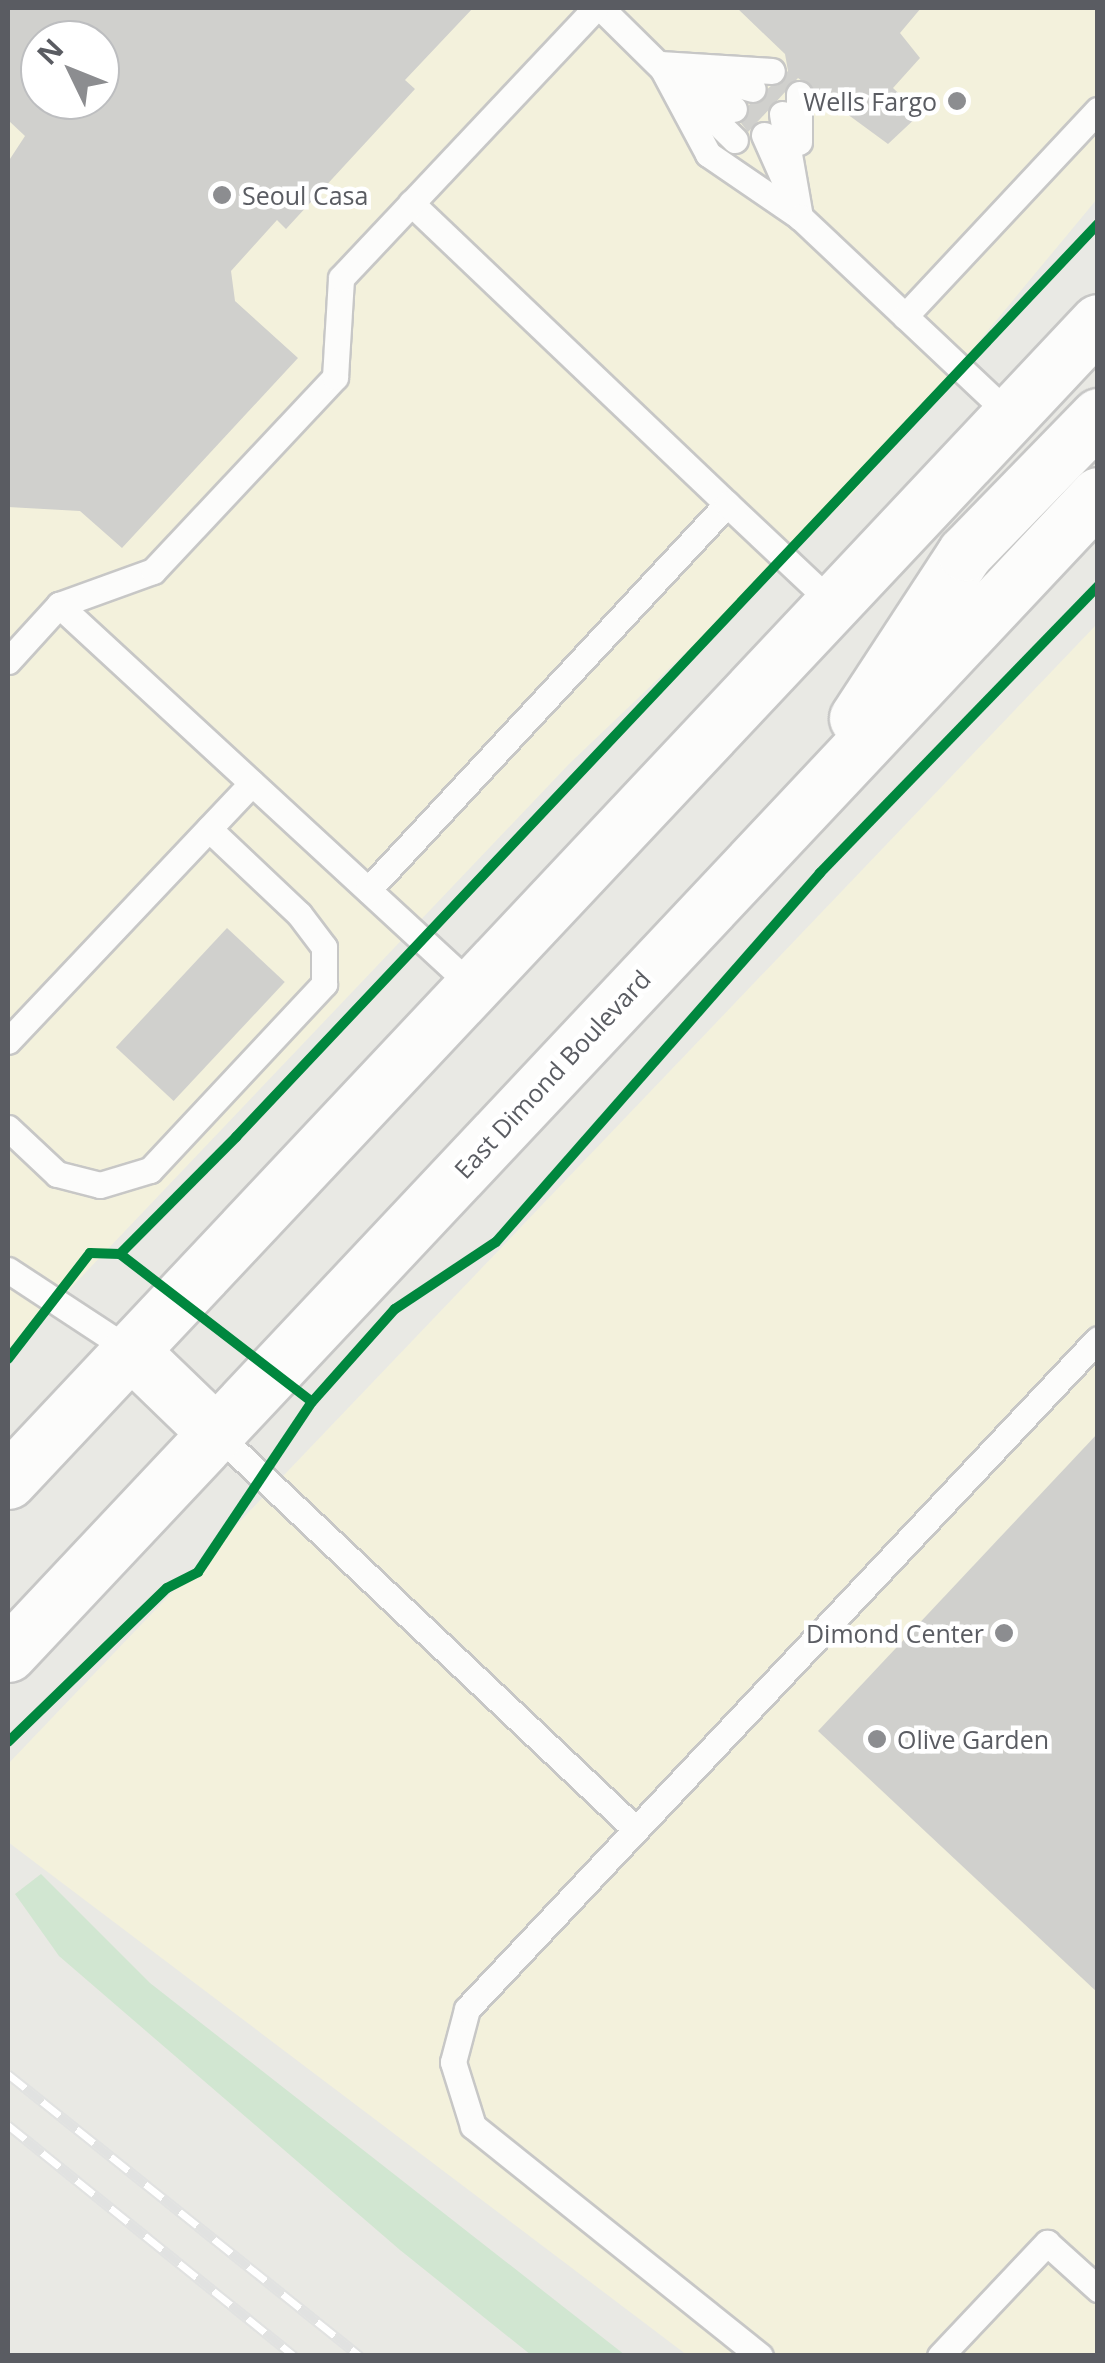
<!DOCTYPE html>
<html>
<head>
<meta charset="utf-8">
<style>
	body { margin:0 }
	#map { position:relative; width:1105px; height:2363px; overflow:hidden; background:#e9e9e4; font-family:"Open Sans",sans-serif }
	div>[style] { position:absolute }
	.commercial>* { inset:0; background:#f3f1dc }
	.green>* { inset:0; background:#d1e6d1 }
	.building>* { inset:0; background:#d0d0cd; transform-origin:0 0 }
	.roads { filter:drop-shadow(2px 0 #c7c7c6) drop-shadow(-2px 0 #c7c7c6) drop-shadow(0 2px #c7c7c6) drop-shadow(0 -2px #c7c7c6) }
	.lane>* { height:25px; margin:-12.5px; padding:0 12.5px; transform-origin:12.5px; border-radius:12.5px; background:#fcfcfb }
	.secondary>* { height:55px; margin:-27.5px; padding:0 27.5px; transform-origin:27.5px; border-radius:27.5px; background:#fcfcfb }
	.rail>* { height:11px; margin-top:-5.5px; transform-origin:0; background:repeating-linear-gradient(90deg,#fff 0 22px,#e1e2e1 0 44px); box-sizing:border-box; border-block:2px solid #e1e2e1 }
	.cycleway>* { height:10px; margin:-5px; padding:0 5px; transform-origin:5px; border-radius:5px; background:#00873e }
	.dots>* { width:28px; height:28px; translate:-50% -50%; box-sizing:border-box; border:5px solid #fff; border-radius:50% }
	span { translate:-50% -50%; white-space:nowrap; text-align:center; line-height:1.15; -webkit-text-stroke:9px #fff; paint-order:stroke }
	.poi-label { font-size:25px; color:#5a5c62 }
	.right { translate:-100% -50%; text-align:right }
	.left { translate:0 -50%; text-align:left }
	.street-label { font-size:25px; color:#5a5c62 }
	.frame { position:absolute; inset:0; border:10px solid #5a5c62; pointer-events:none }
	.north { position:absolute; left:20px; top:20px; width:100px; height:100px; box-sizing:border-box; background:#fff; border:2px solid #bdbec0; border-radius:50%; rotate:313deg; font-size:28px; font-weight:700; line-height:40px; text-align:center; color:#5a5c62 }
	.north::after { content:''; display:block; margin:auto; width:35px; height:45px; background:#8c8d90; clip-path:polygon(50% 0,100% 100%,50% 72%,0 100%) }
</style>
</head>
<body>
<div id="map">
	<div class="commercial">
		<i style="clip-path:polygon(evenodd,8px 8px,1097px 8px,1097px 199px,853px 493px,569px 764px,8px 1354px,8px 8px,40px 40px,100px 40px,100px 100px,40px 100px,40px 40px)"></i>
		<i style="clip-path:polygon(1097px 624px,1097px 2355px,687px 2355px,8px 1842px,8px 1764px)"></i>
	</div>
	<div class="green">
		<i style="clip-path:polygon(41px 1874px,150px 1983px,625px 2355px,531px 2355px,400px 2250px,59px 1956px,15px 1894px)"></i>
	</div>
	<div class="building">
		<i style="clip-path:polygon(evenodd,8px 8px,473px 8px,405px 80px,415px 89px,286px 229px,277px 220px,231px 271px,235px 301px,298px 358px,122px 548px,80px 511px,8px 507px,8px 162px,25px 136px,8px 120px,8px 8px,40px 40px,100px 40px,100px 100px,40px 100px,40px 40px)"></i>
		<i style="clip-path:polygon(737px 8px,921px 8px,900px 33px,920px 58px,893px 88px,920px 114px,888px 144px,798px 78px,748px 132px,741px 123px,749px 105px,788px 71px,785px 54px)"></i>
		<i style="left:227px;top:928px;width:79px;height:163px;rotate:43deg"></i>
		<i style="clip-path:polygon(1098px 1433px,1098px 1993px,818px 1731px)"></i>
	</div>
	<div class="roads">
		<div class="lane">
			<i style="left:601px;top:8px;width:188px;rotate:44.6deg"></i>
			<i style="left:660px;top:64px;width:102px;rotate:61.9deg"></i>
			<i style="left:708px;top:154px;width:112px;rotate:34.4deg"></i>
			<i style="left:660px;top:64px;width:112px;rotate:3.6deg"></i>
			<i style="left:713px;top:78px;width:41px;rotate:15.4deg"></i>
			<i style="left:694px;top:84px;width:47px;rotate:32deg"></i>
			<i style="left:799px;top:94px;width:48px;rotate:90deg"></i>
			<i style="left:782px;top:114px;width:105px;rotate:80.1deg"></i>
			<i style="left:800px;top:217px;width:144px;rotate:43.3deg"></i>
			<i style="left:764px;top:135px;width:49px;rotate:66deg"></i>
			<i style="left:411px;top:203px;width:436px;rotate:43.6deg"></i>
			<i style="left:1010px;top:415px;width:144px;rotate:-136.7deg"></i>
			<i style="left:905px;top:316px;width:282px;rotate:-46.9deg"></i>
			<i style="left:59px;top:605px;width:100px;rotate:-19.9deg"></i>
			<i style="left:153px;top:571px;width:266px;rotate:-46.8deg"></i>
			<i style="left:335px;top:377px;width:99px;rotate:-86.5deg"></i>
			<i style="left:341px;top:278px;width:371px;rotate:-46.7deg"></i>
			<i style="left:8px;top:661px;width:76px;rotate:-47.7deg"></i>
			<i style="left:59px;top:605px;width:562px;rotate:42.69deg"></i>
			<i style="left:368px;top:890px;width:527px;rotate:-47.08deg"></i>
			<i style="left:727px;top:504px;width:146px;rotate:43.3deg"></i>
			<i style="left:8px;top:1041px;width:355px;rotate:-46.6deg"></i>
			<i style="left:8px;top:1128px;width:67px;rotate:43.2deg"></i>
			<i style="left:57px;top:1174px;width:44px;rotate:14.3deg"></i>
			<i style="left:100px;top:1185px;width:52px;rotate:-16.7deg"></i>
			<i style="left:150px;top:1170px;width:255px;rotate:-46.9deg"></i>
			<i style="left:324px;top:984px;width:37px;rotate:-90deg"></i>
			<i style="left:324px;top:947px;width:41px;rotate:-127.1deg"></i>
			<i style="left:299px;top:914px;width:124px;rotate:-136.6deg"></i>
			<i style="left:8px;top:1270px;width:146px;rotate:33.3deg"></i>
			<i style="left:216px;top:1433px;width:572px;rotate:43.37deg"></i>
			<i style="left:760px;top:2356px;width:368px;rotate:-141.3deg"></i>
			<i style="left:473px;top:2126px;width:67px;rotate:-107.4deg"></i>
			<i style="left:453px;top:2062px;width:55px;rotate:-75.2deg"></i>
			<i style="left:467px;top:2009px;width:920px;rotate:-46.72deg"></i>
			<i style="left:940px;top:2356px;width:156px;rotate:-46.6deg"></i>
			<i style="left:1047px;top:2243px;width:69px;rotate:42deg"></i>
		</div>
		<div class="secondary">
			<i style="left:857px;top:718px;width:197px;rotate:-56.8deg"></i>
			<i style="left:965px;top:553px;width:191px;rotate:-45.8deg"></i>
			<i style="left:130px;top:1350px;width:120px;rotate:44deg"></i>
			<i style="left:8px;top:1481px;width:1591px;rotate:-46.76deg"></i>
			<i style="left:8px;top:1654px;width:1591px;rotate:-46.76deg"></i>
		</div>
	</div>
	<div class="rail">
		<i style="left:8px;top:2074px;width:451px;rotate:38.7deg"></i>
		<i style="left:8px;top:2125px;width:368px;rotate:38.9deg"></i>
	</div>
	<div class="cycleway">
		<i style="left:120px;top:1254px;width:242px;rotate:37.6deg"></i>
		<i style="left:312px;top:1402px;width:125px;rotate:-48.3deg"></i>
		<i style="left:395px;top:1309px;width:121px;rotate:-33.6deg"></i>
		<i style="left:496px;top:1242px;width:491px;rotate:-48.7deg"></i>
		<i style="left:820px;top:873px;width:400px;rotate:-45.9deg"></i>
		<i style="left:8px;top:1359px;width:134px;rotate:-52.3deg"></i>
		<i style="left:90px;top:1253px;width:30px;rotate:2deg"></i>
		<i style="left:120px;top:1254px;width:165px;rotate:-45.2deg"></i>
		<i style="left:236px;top:1137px;width:1256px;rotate:-46.65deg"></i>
		<i style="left:8px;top:1742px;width:221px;rotate:-44.1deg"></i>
		<i style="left:167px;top:1588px;width:35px;rotate:-27deg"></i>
		<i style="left:198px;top:1572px;width:205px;rotate:-56.2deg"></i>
	</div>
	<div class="dots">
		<i style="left:957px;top:101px;background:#8c8d90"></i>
		<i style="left:222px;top:195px;background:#8c8d90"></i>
		<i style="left:1004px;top:1633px;background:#8c8d90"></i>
		<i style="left:877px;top:1739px;background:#8c8d90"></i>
	</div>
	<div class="poi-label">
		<span class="right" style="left:937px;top:101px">Wells Fargo</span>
		<span class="left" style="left:242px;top:195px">Seoul Casa</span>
		<span class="right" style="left:984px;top:1633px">Dimond Center</span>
		<span class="left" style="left:897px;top:1739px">Olive Garden</span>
	</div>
	<div class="street-label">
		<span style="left:552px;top:1074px;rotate:-47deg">East Dimond Boulevard</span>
	</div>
	<div class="frame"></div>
	<div class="north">N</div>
</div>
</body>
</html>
